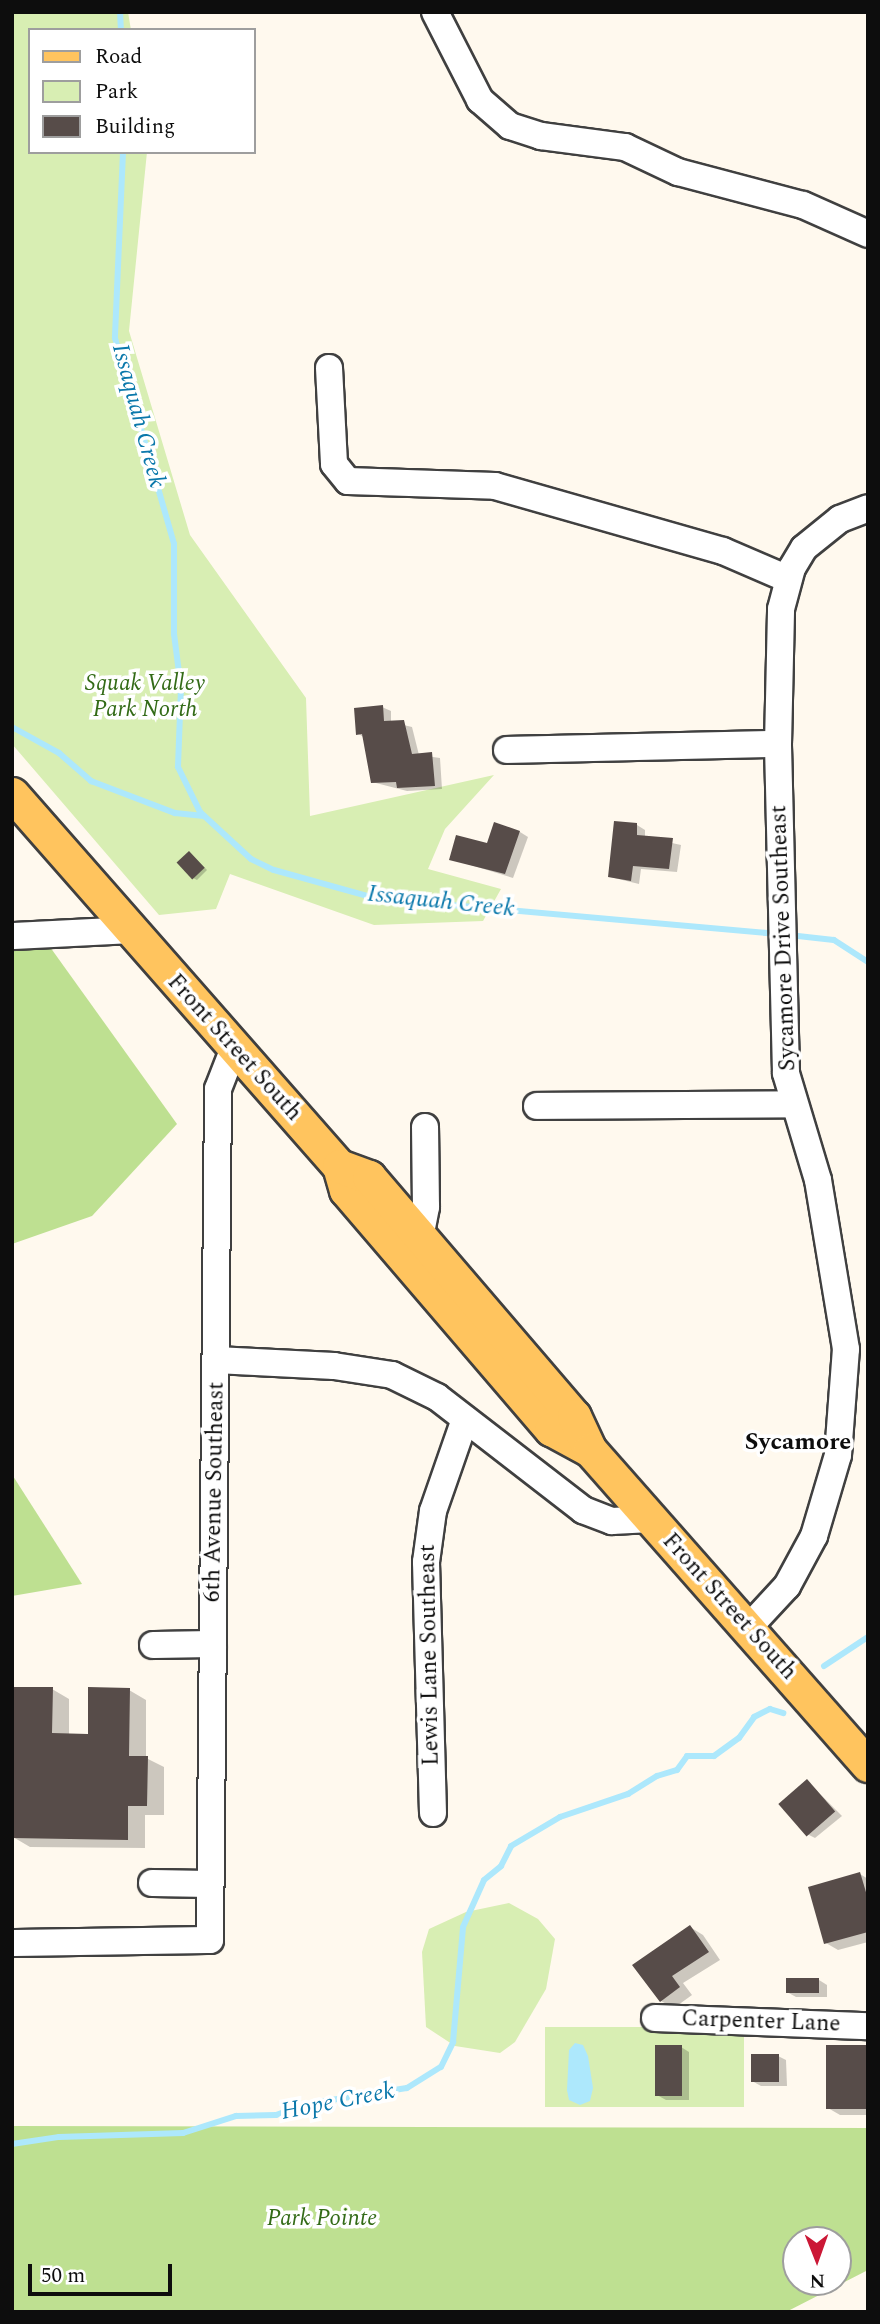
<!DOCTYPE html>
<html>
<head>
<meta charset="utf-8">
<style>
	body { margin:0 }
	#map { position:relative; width:880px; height:2324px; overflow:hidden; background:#fff9ee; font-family:Spectral,serif }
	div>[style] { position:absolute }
	.green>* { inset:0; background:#d8eeb3; transform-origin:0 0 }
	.forest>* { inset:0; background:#bee091 }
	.water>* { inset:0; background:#ade8fc }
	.shadow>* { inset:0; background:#0003 }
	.stream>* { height:6px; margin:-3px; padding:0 3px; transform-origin:3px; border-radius:3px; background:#ade8fc }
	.building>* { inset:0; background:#574c49; transform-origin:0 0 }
	.roads { filter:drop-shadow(2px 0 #404040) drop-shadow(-2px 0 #404040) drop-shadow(0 2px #404040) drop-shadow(0 -2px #404040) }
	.minor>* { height:26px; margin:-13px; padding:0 13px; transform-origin:13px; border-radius:13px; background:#fff }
	.major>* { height:33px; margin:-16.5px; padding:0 16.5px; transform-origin:16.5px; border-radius:16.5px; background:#ffc45e }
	span { translate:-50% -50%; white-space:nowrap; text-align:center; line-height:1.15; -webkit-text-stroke:7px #fff; paint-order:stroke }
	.park-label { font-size:23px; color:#336b17; font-style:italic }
	.street-label { font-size:23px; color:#0d0d0d }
	.water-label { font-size:24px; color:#0a78ab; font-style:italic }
	.neighbourhood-label { font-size:24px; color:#0d0d0d; font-weight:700 }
	.frame { position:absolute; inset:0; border:14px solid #0d0d0d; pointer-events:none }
	.legend { position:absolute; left:28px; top:28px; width:228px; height:126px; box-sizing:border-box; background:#fff; border:2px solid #9e9e9e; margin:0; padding:9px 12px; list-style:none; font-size:21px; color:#0d0d0d }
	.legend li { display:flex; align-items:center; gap:14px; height:35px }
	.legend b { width:35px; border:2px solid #9e9e9e }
	.north { position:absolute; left:782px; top:2226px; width:70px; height:70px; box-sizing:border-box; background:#fff; border:2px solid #9e9e9e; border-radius:50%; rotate:179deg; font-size:19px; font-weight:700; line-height:28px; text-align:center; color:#0d0d0d }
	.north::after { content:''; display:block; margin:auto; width:24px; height:32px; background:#cb1836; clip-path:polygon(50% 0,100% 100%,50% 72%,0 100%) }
	.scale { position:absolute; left:28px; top:2264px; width:144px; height:32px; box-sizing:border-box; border:4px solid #0d0d0d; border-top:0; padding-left:9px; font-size:21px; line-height:24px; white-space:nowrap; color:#0d0d0d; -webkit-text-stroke:5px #fff; paint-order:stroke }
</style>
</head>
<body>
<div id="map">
	<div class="green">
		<i style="clip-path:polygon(12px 12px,128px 12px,131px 30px,30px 30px,30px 152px,147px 152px,129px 331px,190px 535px,306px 698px,310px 816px,494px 775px,445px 829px,428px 869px,501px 889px,483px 921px,374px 925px,230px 874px,216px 909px,159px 915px,12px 744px)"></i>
		<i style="clip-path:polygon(509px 1903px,538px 1919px,555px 1939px,546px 1989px,515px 2042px,500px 2053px,455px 2046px,426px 2027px,422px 1952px,429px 1929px,466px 1912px)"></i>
		<i style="left:744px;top:2027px;width:80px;height:199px;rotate:90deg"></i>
	</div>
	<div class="forest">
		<i style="clip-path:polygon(45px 940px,177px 1124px,92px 1216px,12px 1244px,12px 948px)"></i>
		<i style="clip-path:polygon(12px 1475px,13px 1476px,82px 1584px,12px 1596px)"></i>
		<i style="clip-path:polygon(evenodd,12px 2126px,868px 2128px,868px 2270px,786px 2312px,12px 2312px,12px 2126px,796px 2240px,838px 2240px,838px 2282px,796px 2282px,796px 2240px)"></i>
	</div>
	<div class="water">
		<i style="clip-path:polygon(575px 2043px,583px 2045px,588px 2056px,593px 2088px,590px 2101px,580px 2105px,569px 2100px,567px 2090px,569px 2050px)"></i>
	</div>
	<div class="shadow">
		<i style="clip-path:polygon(382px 707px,391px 711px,391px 722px,412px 727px,419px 755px,440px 758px,442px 789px,407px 791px,372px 782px,365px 738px,357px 733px)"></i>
		<i style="clip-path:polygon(637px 825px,645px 830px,645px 837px,681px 845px,677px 872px,641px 869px,639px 884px,610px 877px)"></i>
		<i style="clip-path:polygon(520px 832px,528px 837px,513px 878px,451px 859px)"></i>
		<i style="clip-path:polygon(193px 856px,207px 870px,197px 880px,193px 878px)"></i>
		<i style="clip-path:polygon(52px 1689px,69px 1699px,69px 1735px,89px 1735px,129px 1690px,146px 1700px,146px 1758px,164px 1767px,164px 1815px,145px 1815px,145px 1848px,30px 1847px,13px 1837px)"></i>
		<i style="clip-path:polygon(807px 1781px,842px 1816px,815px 1838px,807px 1834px)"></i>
		<i style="clip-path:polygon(860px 1874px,868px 1879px,868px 1942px,838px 1950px,826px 1943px)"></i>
		<i style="clip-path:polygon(690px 1927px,703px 1935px,720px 1960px,683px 1983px,692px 1995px,674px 2008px,661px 2001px,635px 1965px)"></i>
		<i style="clip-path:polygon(819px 1980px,827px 1985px,827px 1997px,796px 1997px,787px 1992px)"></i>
		<i style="clip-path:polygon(868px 2046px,868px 2115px,840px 2115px,828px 2108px)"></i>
		<i style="clip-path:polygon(681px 2047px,689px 2052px,689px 2100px,666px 2100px,657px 2095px)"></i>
		<i style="clip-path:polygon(778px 2056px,786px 2060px,787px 2086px,761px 2086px,752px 2081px)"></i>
	</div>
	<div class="stream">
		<i style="left:120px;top:12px;width:18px;rotate:87deg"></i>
		<i style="left:123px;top:152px;width:186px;rotate:92.5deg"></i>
		<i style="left:115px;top:338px;width:214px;rotate:74deg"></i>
		<i style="left:174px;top:544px;width:90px;rotate:90deg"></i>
		<i style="left:174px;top:634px;width:54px;rotate:82.6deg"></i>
		<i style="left:181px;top:688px;width:79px;rotate:92.2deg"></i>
		<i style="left:178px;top:767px;width:50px;rotate:63.9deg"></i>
		<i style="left:200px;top:812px;width:69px;rotate:42.7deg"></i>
		<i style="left:251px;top:859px;width:25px;rotate:26deg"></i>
		<i style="left:274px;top:870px;width:104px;rotate:15.6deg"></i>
		<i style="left:374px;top:898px;width:403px;rotate:5.1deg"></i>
		<i style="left:12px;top:727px;width:54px;rotate:29deg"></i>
		<i style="left:59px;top:753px;width:43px;rotate:41.2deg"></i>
		<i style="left:91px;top:781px;width:90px;rotate:20.9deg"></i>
		<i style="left:175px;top:813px;width:29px;rotate:6deg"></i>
		<i style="left:789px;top:935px;width:45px;rotate:6.3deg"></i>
		<i style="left:834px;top:940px;width:40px;rotate:32.9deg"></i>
		<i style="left:824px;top:1666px;width:53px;rotate:-33.4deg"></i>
		<i style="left:12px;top:2144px;width:48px;rotate:-8.5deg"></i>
		<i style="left:59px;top:2137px;width:124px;rotate:-1.8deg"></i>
		<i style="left:183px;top:2133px;width:56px;rotate:-17.8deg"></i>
		<i style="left:236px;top:2116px;width:40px;rotate:-1.4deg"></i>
		<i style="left:276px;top:2115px;width:32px;rotate:-20deg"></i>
		<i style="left:306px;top:2104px;width:102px;rotate:-9deg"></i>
		<i style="left:407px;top:2088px;width:40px;rotate:-32deg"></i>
		<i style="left:441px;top:2067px;width:28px;rotate:-64deg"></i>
		<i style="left:453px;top:2042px;width:115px;rotate:-85deg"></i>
		<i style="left:463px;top:1927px;width:51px;rotate:-65.9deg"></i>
		<i style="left:484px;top:1880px;width:22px;rotate:-39deg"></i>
		<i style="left:501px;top:1866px;width:22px;rotate:-63deg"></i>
		<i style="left:511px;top:1846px;width:57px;rotate:-30.6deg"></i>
		<i style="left:560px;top:1817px;width:72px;rotate:-18.7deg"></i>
		<i style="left:628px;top:1794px;width:34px;rotate:-32deg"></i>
		<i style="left:657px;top:1776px;width:21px;rotate:-17deg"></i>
		<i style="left:677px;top:1770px;width:17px;rotate:-54deg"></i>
		<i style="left:687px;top:1756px;width:27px"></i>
		<i style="left:714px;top:1756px;width:31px;rotate:-36deg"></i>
		<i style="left:739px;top:1738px;width:26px;rotate:-54deg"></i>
		<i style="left:754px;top:1717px;width:18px;rotate:-27deg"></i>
		<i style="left:770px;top:1709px;width:14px;rotate:17deg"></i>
	</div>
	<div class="building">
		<i style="clip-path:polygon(383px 705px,384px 721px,404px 720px,412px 754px,432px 752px,435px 786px,397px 788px,396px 782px,371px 783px,362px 734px,356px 735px,354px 708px)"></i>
		<i style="clip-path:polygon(614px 821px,637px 823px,637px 835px,673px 838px,669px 869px,633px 866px,631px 881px,608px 877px)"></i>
		<i style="clip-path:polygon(494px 822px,520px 831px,505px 874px,449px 860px,456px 835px,487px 843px)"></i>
		<i style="left:189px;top:851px;width:23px;height:17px;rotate:47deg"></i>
		<i style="clip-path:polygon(12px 1687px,53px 1687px,52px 1733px,88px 1734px,88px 1687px,130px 1688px,129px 1756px,148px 1756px,147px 1806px,128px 1806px,128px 1840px,12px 1838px)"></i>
		<i style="left:807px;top:1779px;width:43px;height:38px;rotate:49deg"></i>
		<i style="clip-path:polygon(860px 1872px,868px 1899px,868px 1932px,824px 1944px,808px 1887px)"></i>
		<i style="clip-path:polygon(690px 1925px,709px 1952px,672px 1976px,680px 1987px,660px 2002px,632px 1965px)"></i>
		<i style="left:786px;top:1978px;width:33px;height:15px"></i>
		<i style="left:655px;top:2045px;width:27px;height:51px"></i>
		<i style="left:826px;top:2045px;width:42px;height:64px"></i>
		<i style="left:751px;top:2054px;width:28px;height:28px"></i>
	</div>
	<div class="roads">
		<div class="minor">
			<i style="left:435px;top:12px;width:99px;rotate:62.9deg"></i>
			<i style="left:480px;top:100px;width:40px;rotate:41deg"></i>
			<i style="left:510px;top:126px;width:33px;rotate:18deg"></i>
			<i style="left:541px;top:136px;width:85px;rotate:7.5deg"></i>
			<i style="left:625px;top:147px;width:59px;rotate:25.3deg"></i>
			<i style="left:678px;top:172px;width:129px;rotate:14.8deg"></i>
			<i style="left:803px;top:205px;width:71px;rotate:24deg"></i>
			<i style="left:329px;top:368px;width:96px;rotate:87deg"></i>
			<i style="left:334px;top:464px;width:22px;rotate:51deg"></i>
			<i style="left:348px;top:481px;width:147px;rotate:1.9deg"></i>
			<i style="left:495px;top:486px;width:237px;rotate:15.9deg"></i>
			<i style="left:723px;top:551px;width:71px;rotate:23.3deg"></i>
			<i style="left:507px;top:750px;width:271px;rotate:-1.3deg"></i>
			<i style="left:12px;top:936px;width:117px;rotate:-2.9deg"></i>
			<i style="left:537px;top:1106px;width:255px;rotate:-0.4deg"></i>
			<i style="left:420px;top:1238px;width:32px;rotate:-79deg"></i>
			<i style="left:426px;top:1207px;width:80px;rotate:-90.7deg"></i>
			<i style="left:216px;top:1360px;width:118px;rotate:2.9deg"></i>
			<i style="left:334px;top:1366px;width:59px;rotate:8.8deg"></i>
			<i style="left:392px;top:1375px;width:50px;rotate:26.1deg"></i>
			<i style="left:437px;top:1397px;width:185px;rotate:37.7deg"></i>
			<i style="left:583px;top:1510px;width:31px;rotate:21deg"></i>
			<i style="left:612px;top:1521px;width:39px;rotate:-3deg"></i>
			<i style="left:749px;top:1627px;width:56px;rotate:-47.2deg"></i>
			<i style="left:787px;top:1586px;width:57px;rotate:-61.6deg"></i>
			<i style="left:814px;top:1536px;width:84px;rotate:-73.5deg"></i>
			<i style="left:838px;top:1455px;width:106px;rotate:-85.7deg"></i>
			<i style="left:846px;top:1349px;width:171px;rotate:-99.4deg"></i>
			<i style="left:818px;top:1180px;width:112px;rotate:-106.7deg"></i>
			<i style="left:786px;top:1073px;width:329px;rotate:-91.4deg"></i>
			<i style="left:778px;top:744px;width:135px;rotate:-88.7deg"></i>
			<i style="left:781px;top:609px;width:42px;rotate:-75deg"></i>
			<i style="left:792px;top:568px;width:23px;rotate:-59deg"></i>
			<i style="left:804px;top:548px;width:46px;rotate:-38.9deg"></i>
			<i style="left:840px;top:519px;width:30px;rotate:-21deg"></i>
			<i style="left:153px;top:1645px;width:60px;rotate:-1deg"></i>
			<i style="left:433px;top:1813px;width:251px;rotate:-91.6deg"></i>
			<i style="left:426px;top:1562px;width:51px;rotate:-82.2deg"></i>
			<i style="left:433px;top:1511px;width:97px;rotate:-70.8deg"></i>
			<i style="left:152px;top:1883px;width:58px;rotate:1deg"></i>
			<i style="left:12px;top:1943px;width:198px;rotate:-0.9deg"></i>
			<i style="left:210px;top:1940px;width:851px;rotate:-89.46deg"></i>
			<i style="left:218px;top:1089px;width:44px;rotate:-68.7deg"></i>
			<i style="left:655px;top:2018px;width:213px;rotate:2.2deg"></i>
		</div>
		<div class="major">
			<i style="left:12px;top:794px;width:495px;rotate:48.7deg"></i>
			<i style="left:339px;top:1166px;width:25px;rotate:74deg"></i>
			<i style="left:346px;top:1190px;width:315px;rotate:49.4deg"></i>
			<i style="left:551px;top:1429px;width:44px;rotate:28.3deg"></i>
			<i style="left:339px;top:1166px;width:32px;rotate:20deg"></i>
			<i style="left:369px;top:1177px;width:315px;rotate:49.4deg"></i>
			<i style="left:574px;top:1416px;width:38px;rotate:65deg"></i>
			<i style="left:590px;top:1450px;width:420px;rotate:48.6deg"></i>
		</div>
	</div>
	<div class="park-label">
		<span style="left:145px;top:697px">Squak Valley<br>Park North</span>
		<span style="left:322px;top:2219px">Park Pointe</span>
	</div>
	<div class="street-label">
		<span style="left:784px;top:938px;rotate:-92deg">Sycamore Drive Southeast</span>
		<span style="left:234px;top:1048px;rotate:48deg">Front Street South</span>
		<span style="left:215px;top:1492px;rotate:-89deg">6th Avenue Southeast</span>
		<span style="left:729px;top:1607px;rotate:48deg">Front Street South</span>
		<span style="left:430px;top:1655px;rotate:-91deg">Lewis Lane Southeast</span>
		<span style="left:761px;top:2022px;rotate:2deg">Carpenter Lane</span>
	</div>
	<div class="water-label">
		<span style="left:138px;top:416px;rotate:75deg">Issaquah Creek</span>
		<span style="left:441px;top:902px;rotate:6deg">Issaquah Creek</span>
		<span style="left:338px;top:2102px;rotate:-11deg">Hope Creek</span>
	</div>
	<div class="neighbourhood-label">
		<span style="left:798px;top:1443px">Sycamore</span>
	</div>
	<div class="frame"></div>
	<ul class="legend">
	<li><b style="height:9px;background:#ffc45e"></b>Road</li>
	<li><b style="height:19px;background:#d8eeb3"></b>Park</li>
	<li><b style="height:19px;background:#574c49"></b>Building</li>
	</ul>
	<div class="north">N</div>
	<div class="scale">50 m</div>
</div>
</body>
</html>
